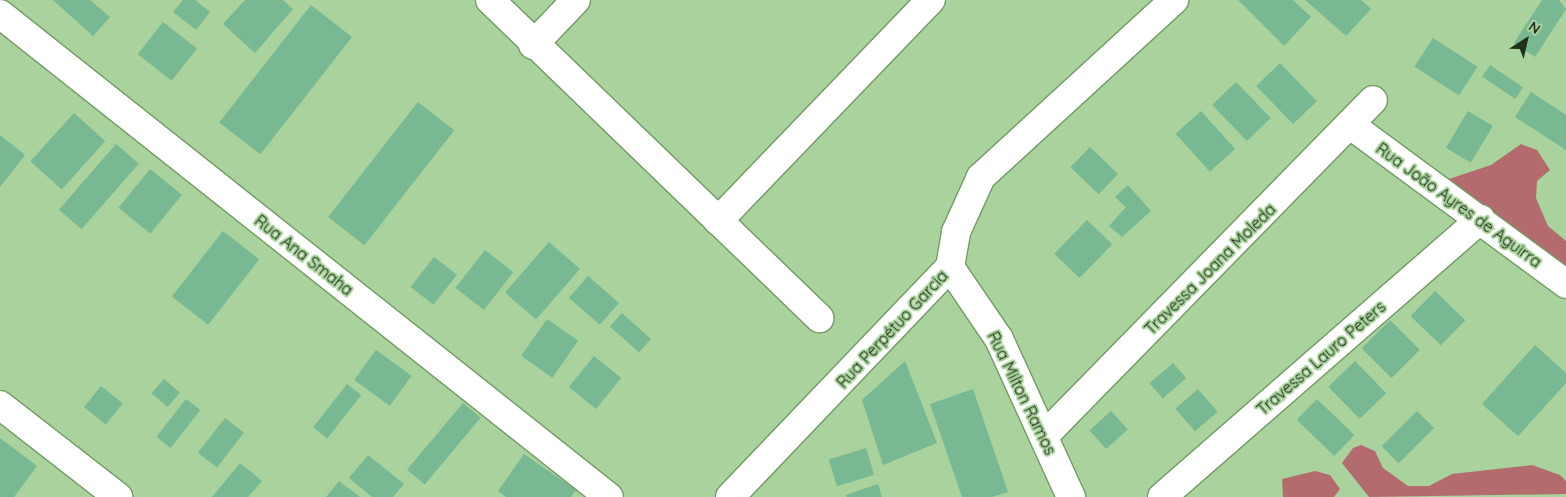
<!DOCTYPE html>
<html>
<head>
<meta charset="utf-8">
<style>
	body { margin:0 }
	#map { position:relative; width:1566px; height:497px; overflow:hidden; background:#a9d29c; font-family:Quicksand,sans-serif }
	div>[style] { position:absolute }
	.forest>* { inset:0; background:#b46b6e }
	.building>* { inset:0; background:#78b893; transform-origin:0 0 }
	.roads { filter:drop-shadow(1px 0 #749a67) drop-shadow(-1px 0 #749a67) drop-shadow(0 1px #749a67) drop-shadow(0 -1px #749a67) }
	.minor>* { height:28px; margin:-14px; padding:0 14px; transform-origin:14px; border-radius:14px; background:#fff }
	span { translate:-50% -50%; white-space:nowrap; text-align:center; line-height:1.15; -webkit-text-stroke:4px #a9d29c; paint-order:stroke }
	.street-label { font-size:16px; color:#20301b }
	.north { position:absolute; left:1501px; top:15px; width:50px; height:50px; -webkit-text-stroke:4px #a9d29c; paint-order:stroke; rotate:35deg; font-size:14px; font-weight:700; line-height:20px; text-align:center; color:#20301b }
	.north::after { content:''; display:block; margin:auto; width:18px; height:22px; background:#20301b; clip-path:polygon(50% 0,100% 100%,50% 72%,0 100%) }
</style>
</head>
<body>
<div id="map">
	<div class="forest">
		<i style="clip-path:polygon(1521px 144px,1537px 150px,1550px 170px,1537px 181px,1536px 198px,1548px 226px,1566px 241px,1566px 276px,1440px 182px,1491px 165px)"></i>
		<i style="clip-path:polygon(1361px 445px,1375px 451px,1383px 468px,1408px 486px,1429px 486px,1452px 474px,1532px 465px,1560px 475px,1566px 481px,1566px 494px,1369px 497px,1342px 463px,1353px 448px)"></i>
		<i style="clip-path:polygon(1315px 471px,1330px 475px,1340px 489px,1334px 497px,1283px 497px,1282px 479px)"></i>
	</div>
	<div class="building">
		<i style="clip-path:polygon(53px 0,90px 0,110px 17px,93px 36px)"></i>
		<i style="clip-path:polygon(183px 0,195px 0,210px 12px,196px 30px,173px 12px)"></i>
		<i style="clip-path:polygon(245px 0,283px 0,293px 9px,255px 53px,223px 24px)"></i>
		<i style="clip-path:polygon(1238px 0,1293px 0,1311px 17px,1284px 46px)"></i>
		<i style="clip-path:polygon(1305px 0,1361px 0,1371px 9px,1346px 36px)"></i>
		<i style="clip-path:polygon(1542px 0,1559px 0,1566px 9px,1535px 57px,1514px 43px)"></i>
		<i style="left:311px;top:5px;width:52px;height:149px;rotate:38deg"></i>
		<i style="left:163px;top:22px;width:43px;height:41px;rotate:38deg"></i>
		<i style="left:1433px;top:38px;width:53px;height:34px;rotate:33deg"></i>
		<i style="left:1280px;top:63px;width:53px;height:33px;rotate:46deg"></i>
		<i style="left:1490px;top:65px;width:40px;height:14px;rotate:34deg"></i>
		<i style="left:1236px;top:82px;width:50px;height:33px;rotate:46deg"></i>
		<i style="clip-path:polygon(1531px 92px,1566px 115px,1566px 150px,1515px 117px)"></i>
		<i style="left:418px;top:102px;width:46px;height:146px;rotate:38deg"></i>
		<i style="left:1201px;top:111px;width:51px;height:34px;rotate:48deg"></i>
		<i style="left:1468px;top:111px;width:29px;height:43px;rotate:31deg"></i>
		<i style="left:74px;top:113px;width:42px;height:65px;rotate:42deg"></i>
		<i style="clip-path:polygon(0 135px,25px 155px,0 187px)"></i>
		<i style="left:116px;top:144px;width:30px;height:87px;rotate:41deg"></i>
		<i style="left:1090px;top:147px;width:39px;height:28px;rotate:44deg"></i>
		<i style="left:150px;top:169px;width:41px;height:50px;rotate:39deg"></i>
		<i style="clip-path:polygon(1128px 185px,1151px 211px,1122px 237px,1109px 226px,1126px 207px,1115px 197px)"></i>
		<i style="left:1087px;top:220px;width:35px;height:47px;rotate:44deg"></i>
		<i style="left:223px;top:231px;width:46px;height:83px;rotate:38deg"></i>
		<i style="left:549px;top:242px;width:41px;height:67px;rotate:41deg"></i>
		<i style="left:485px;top:250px;width:36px;height:48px;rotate:38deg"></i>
		<i style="left:434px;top:257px;width:29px;height:38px;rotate:38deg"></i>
		<i style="left:588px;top:276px;width:41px;height:29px;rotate:41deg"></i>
		<i style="left:1435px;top:291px;width:42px;height:35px;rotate:44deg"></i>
		<i style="left:622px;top:313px;width:39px;height:18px;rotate:42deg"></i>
		<i style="left:547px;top:319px;width:38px;height:45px;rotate:35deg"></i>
		<i style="left:1390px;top:320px;width:42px;height:40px;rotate:45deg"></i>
		<i style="clip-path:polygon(1535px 345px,1566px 373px,1566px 383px,1518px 436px,1482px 404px)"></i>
		<i style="left:376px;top:350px;width:44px;height:37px;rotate:36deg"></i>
		<i style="left:594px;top:356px;width:35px;height:40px;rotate:39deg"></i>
		<i style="clip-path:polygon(905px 361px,937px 443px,883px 465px,862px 400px)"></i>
		<i style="left:1355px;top:361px;width:45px;height:37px;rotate:46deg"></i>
		<i style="left:1173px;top:363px;width:20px;height:31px;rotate:49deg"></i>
		<i style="left:164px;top:379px;width:21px;height:19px;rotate:41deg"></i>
		<i style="left:347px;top:384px;width:18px;height:55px;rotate:38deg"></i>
		<i style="left:101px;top:386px;width:28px;height:27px;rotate:39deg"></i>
		<i style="clip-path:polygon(973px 389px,1008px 492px,992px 497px,962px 497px,930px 404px)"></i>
		<i style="left:1198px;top:389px;width:30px;height:30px;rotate:49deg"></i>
		<i style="left:186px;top:399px;width:18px;height:48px;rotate:38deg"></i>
		<i style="left:1317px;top:399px;width:52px;height:29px;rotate:44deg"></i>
		<i style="left:463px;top:403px;width:23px;height:87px;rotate:40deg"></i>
		<i style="left:1111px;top:411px;width:25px;height:29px;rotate:48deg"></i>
		<i style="left:1417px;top:411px;width:24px;height:50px;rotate:45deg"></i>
		<i style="left:225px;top:418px;width:24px;height:44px;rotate:38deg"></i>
		<i style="clip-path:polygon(0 438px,37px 466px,14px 497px,0 497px)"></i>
		<i style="left:866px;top:448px;width:28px;height:39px;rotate:73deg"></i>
		<i style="clip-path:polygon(524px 454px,576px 490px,571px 497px,506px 497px,498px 491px)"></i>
		<i style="clip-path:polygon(368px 455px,404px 484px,393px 497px,372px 497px,349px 478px)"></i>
		<i style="clip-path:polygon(240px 463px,262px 481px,248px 497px,212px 497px)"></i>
		<i style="clip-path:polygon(339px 481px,360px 497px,326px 497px)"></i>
		<i style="clip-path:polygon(878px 484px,882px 497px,847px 497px,846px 495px)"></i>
	</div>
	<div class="roads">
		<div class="minor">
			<i style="left:490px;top:0;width:458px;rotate:44deg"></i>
			<i style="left:0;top:14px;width:777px;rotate:38.42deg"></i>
			<i style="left:533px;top:45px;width:62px;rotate:-46.3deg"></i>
			<i style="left:1352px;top:126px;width:266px;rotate:36.4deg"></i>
			<i style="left:718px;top:221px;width:307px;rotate:-46.1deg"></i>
			<i style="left:950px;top:267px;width:87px;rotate:55.8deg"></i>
			<i style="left:999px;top:339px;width:174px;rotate:65.5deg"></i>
			<i style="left:0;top:405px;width:150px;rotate:37.9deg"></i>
			<i style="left:1044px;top:436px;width:470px;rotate:-45.6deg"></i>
			<i style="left:730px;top:497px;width:318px;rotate:-46.3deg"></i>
			<i style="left:950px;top:267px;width:36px;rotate:-80deg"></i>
			<i style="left:956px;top:232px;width:60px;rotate:-65.6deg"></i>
			<i style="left:981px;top:177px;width:262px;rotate:-42.5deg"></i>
			<i style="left:1162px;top:497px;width:423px;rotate:-41.1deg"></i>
		</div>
	</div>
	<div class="street-label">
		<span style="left:1459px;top:205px;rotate:36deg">Rua João Ayres de Aguirra</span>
		<span style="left:304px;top:255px;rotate:38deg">Rua Ana Smaha</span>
		<span style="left:1210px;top:269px;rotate:-45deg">Travessa Joana Moleda</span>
		<span style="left:892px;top:329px;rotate:-47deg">Rua Perpétuo Garcia</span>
		<span style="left:1321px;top:358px;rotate:-41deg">Travessa Lauro Peters</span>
		<span style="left:1022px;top:393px;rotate:64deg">Rua Milton Ramos</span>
	</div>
	<div class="north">N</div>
</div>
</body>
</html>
